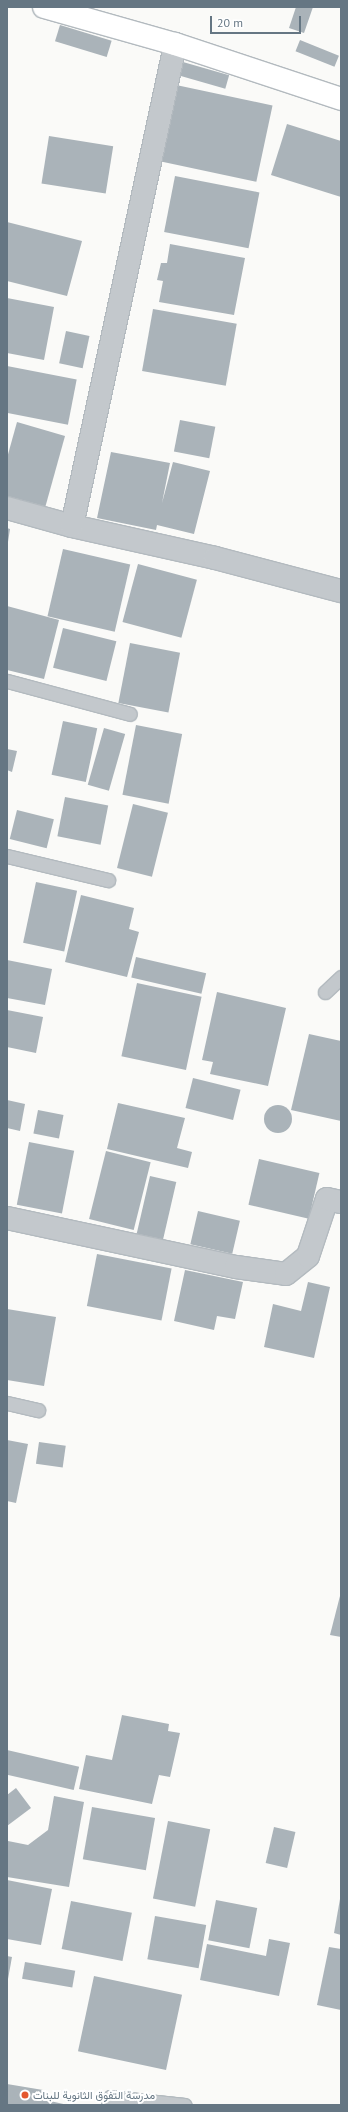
<!DOCTYPE html>
<html>
<head>
<meta charset="utf-8">
<style>
	body { margin:0 }
	#map { position:relative; width:348px; height:2112px; overflow:hidden; background:#fafaf8; font-family:"PT Sans",Vazirmatn,sans-serif }
	div>[style] { position:absolute }
	.building>* { inset:0; background:#aab3b9; transform-origin:0 0 }
	.round { border-radius:50% }
	.roads { filter:drop-shadow(1px 0 #b3babf) drop-shadow(-1px 0 #b3babf) drop-shadow(0 1px #b3babf) drop-shadow(0 -1px #b3babf) }
	.lane>* { height:13px; margin:-6.5px; padding:0 6.5px; transform-origin:6.5px; border-radius:6.5px; background:#c3c8cc }
	.street>* { height:22px; margin:-11px; padding:0 11px; transform-origin:11px; border-radius:11px; background:#c3c8cc }
	.secondary>* { height:22px; margin:-11px; padding:0 11px; transform-origin:11px; border-radius:11px; background:#fff }
	.dots>* { width:11px; height:11px; translate:-50% -50%; box-sizing:border-box; border:2px solid #fff; border-radius:50% }
	span { translate:-50% -50%; white-space:nowrap; text-align:center; line-height:1.15; -webkit-text-stroke:4px #fff; paint-order:stroke }
	.poi-label { font-size:11px; color:#657683 }
	.left { translate:0 -50%; text-align:left }
	.frame { position:absolute; inset:0; border:8px solid #657683; pointer-events:none }
	.scale { position:absolute; left:210px; top:16px; width:91px; height:18px; box-sizing:border-box; border:2px solid #657683; border-top:0; padding-left:5px; font-size:12px; line-height:14px; white-space:nowrap; color:#657683; -webkit-text-stroke:3px #fff; paint-order:stroke }
</style>
</head>
<body>
<div id="map">
	<div class="building">
		<i style="clip-path:polygon(296px 7px,313px 7px,304px 33px,289px 28px)"></i>
		<i style="left:60px;top:25px;width:54px;height:17px;rotate:17deg"></i>
		<i style="left:300px;top:40px;width:42px;height:12px;rotate:22deg"></i>
		<i style="left:183px;top:62px;width:48px;height:14px;rotate:16deg"></i>
		<i style="left:162px;top:82px;width:113px;height:78px;rotate:12deg"></i>
		<i style="clip-path:polygon(287px 124px,341px 141px,341px 197px,271px 175px)"></i>
		<i style="left:49px;top:136px;width:65px;height:48px;rotate:9deg"></i>
		<i style="left:175px;top:176px;width:86px;height:57px;rotate:11deg"></i>
		<i style="clip-path:polygon(7px 222px,82px 241px,67px 296px,7px 281px)"></i>
		<i style="clip-path:polygon(170px 244px,245px 258px,234px 315px,159px 302px,163px 281px,157px 280px,161px 263px,167px 263px)"></i>
		<i style="clip-path:polygon(7px 298px,54px 307px,44px 360px,7px 353px)"></i>
		<i style="left:153px;top:309px;width:85px;height:63px;rotate:10deg"></i>
		<i style="left:66px;top:331px;width:24px;height:33px;rotate:12deg"></i>
		<i style="left:7px;top:366px;width:71px;height:46px;rotate:11deg"></i>
		<i style="left:180px;top:420px;width:36px;height:32px;rotate:11deg"></i>
		<i style="clip-path:polygon(17px 422px,65px 436px,45px 508px,7px 497px,7px 458px)"></i>
		<i style="clip-path:polygon(111px 452px,170px 463px,162px 503px,173px 462px,210px 471px,194px 534px,157px 525px,156px 530px,97px 518px)"></i>
		<i style="clip-path:polygon(7px 528px,10px 529px,8px 542px,7px 541px)"></i>
		<i style="left:63px;top:549px;width:69px;height:69px;rotate:13deg"></i>
		<i style="left:138px;top:564px;width:61px;height:60px;rotate:15deg"></i>
		<i style="clip-path:polygon(7px 606px,59px 620px,44px 679px,7px 670px)"></i>
		<i style="left:63px;top:628px;width:55px;height:41px;rotate:14deg"></i>
		<i style="left:130px;top:643px;width:51px;height:61px;rotate:11deg"></i>
		<i style="left:63px;top:721px;width:35px;height:55px;rotate:12deg"></i>
		<i style="left:136px;top:725px;width:47px;height:71px;rotate:11deg"></i>
		<i style="left:104px;top:728px;width:22px;height:59px;rotate:16deg"></i>
		<i style="clip-path:polygon(7px 749px,17px 751px,12px 772px,7px 770px)"></i>
		<i style="left:65px;top:797px;width:44px;height:40px;rotate:11deg"></i>
		<i style="left:133px;top:804px;width:36px;height:66px;rotate:14deg"></i>
		<i style="left:17px;top:810px;width:38px;height:30px;rotate:14deg"></i>
		<i style="left:36px;top:882px;width:42px;height:62px;rotate:12deg"></i>
		<i style="clip-path:polygon(81px 895px,134px 908px,129px 929px,139px 932px,127px 977px,65px 962px)"></i>
		<i style="left:136px;top:957px;width:72px;height:21px;rotate:13deg"></i>
		<i style="clip-path:polygon(7px 960px,52px 969px,45px 1005px,7px 998px)"></i>
		<i style="left:137px;top:983px;width:66px;height:75px;rotate:12deg"></i>
		<i style="clip-path:polygon(217px 992px,286px 1008px,268px 1086px,210px 1074px,213px 1062px,202px 1060px)"></i>
		<i style="clip-path:polygon(7px 1010px,43px 1017px,36px 1053px,7px 1047px)"></i>
		<i style="clip-path:polygon(309px 1034px,341px 1041px,341px 1121px,291px 1110px)"></i>
		<i style="left:193px;top:1078px;width:49px;height:31px;rotate:14deg"></i>
		<i style="clip-path:polygon(7px 1100px,25px 1104px,20px 1131px,7px 1128px)"></i>
		<i style="clip-path:polygon(118px 1103px,185px 1118px,177px 1148px,192px 1152px,188px 1168px,107px 1149px)"></i>
		<i class="round" style="left:264px;top:1105px;width:28px;height:28px"></i>
		<i style="left:38px;top:1110px;width:26px;height:24px;rotate:11deg"></i>
		<i style="left:29px;top:1142px;width:46px;height:64px;rotate:11deg"></i>
		<i style="left:106px;top:1151px;width:46px;height:70px;rotate:14deg"></i>
		<i style="left:259px;top:1159px;width:62px;height:47px;rotate:13deg"></i>
		<i style="left:150px;top:1176px;width:27px;height:61px;rotate:13deg"></i>
		<i style="left:198px;top:1211px;width:43px;height:34px;rotate:13deg"></i>
		<i style="left:97px;top:1254px;width:76px;height:53px;rotate:11deg"></i>
		<i style="clip-path:polygon(185px 1270px,243px 1282px,235px 1319px,217px 1316px,214px 1330px,174px 1321px)"></i>
		<i style="clip-path:polygon(308px 1282px,330px 1287px,314px 1358px,264px 1347px,273px 1304px,301px 1311px)"></i>
		<i style="clip-path:polygon(7px 1309px,56px 1317px,44px 1386px,7px 1380px)"></i>
		<i style="clip-path:polygon(7px 1440px,28px 1444px,16px 1503px,7px 1501px)"></i>
		<i style="left:39px;top:1442px;width:27px;height:22px;rotate:8deg"></i>
		<i style="clip-path:polygon(341px 1592px,341px 1637px,330px 1635px)"></i>
		<i style="clip-path:polygon(122px 1715px,169px 1724px,168px 1731px,180px 1733px,170px 1777px,159px 1775px,152px 1804px,79px 1789px,86px 1755px,112px 1760px)"></i>
		<i style="left:7px;top:1750px;width:74px;height:24px;rotate:13deg"></i>
		<i style="clip-path:polygon(16px 1788px,31px 1808px,7px 1826px,7px 1795px)"></i>
		<i style="clip-path:polygon(54px 1796px,84px 1802px,69px 1887px,7px 1877px,8px 1841px,28px 1845px,48px 1830px)"></i>
		<i style="left:92px;top:1807px;width:64px;height:53px;rotate:10deg"></i>
		<i style="left:168px;top:1821px;width:43px;height:79px;rotate:11deg"></i>
		<i style="left:274px;top:1827px;width:22px;height:37px;rotate:13deg"></i>
		<i style="clip-path:polygon(7px 1880px,52px 1889px,41px 1945px,7px 1939px)"></i>
		<i style="clip-path:polygon(340px 1899px,341px 1899px,341px 1935px,334px 1933px)"></i>
		<i style="left:216px;top:1900px;width:42px;height:41px;rotate:11deg"></i>
		<i style="left:71px;top:1901px;width:62px;height:49px;rotate:11deg"></i>
		<i style="left:155px;top:1916px;width:52px;height:44px;rotate:10deg"></i>
		<i style="clip-path:polygon(269px 1939px,290px 1943px,279px 1996px,200px 1980px,207px 1944px,266px 1956px)"></i>
		<i style="clip-path:polygon(329px 1947px,341px 1949px,341px 2010px,317px 2005px)"></i>
		<i style="clip-path:polygon(7px 1956px,12px 1957px,8px 1979px,7px 1979px)"></i>
		<i style="left:25px;top:1962px;width:51px;height:17px;rotate:10deg"></i>
		<i style="left:94px;top:1976px;width:90px;height:77px;rotate:12deg"></i>
		<i style="clip-path:polygon(7px 2084px,43px 2090px,41px 2099px,68px 2105px,7px 2105px)"></i>
	</div>
	<div class="roads">
		<div class="lane">
			<i style="left:7px;top:681px;width:127px;rotate:15deg"></i>
			<i style="left:7px;top:856px;width:104px;rotate:13.4deg"></i>
			<i style="left:325px;top:992px;width:22px;rotate:-43deg"></i>
			<i style="left:7px;top:1403px;width:32px;rotate:13deg"></i>
			<i style="left:108px;top:2105px;width:8px;rotate:-76deg"></i>
			<i style="left:110px;top:2097px;width:75px;rotate:6.1deg"></i>
		</div>
		<div class="street">
			<i style="left:7px;top:508px;width:67px;rotate:15.5deg"></i>
			<i style="left:72px;top:526px;width:147px;rotate:12.6deg"></i>
			<i style="left:215px;top:558px;width:130px;rotate:14.7deg"></i>
			<i style="left:72px;top:526px;width:493px;rotate:-77.9deg"></i>
			<i style="left:7px;top:1218px;width:234px;rotate:12.1deg"></i>
			<i style="left:236px;top:1267px;width:50px;rotate:8deg"></i>
			<i style="left:286px;top:1274px;width:28px;rotate:-39deg"></i>
			<i style="left:308px;top:1256px;width:60px;rotate:-71.6deg"></i>
			<i style="left:327px;top:1199px;width:14px;rotate:12deg"></i>
		</div>
		<div class="secondary">
			<i style="left:44px;top:7px;width:136px;rotate:15.8deg"></i>
			<i style="left:175px;top:44px;width:175px;rotate:18.3deg"></i>
		</div>
	</div>
	<div class="dots">
		<i style="left:25px;top:2095px;background:#e4572e"></i>
	</div>
	<div class="poi-label">
		<span class="left" style="left:33px;top:2095px">مدرسة التفوق الثانوية للبنات</span>
	</div>
	<div class="frame"></div>
	<div class="scale">20 m</div>
</div>
</body>
</html>
